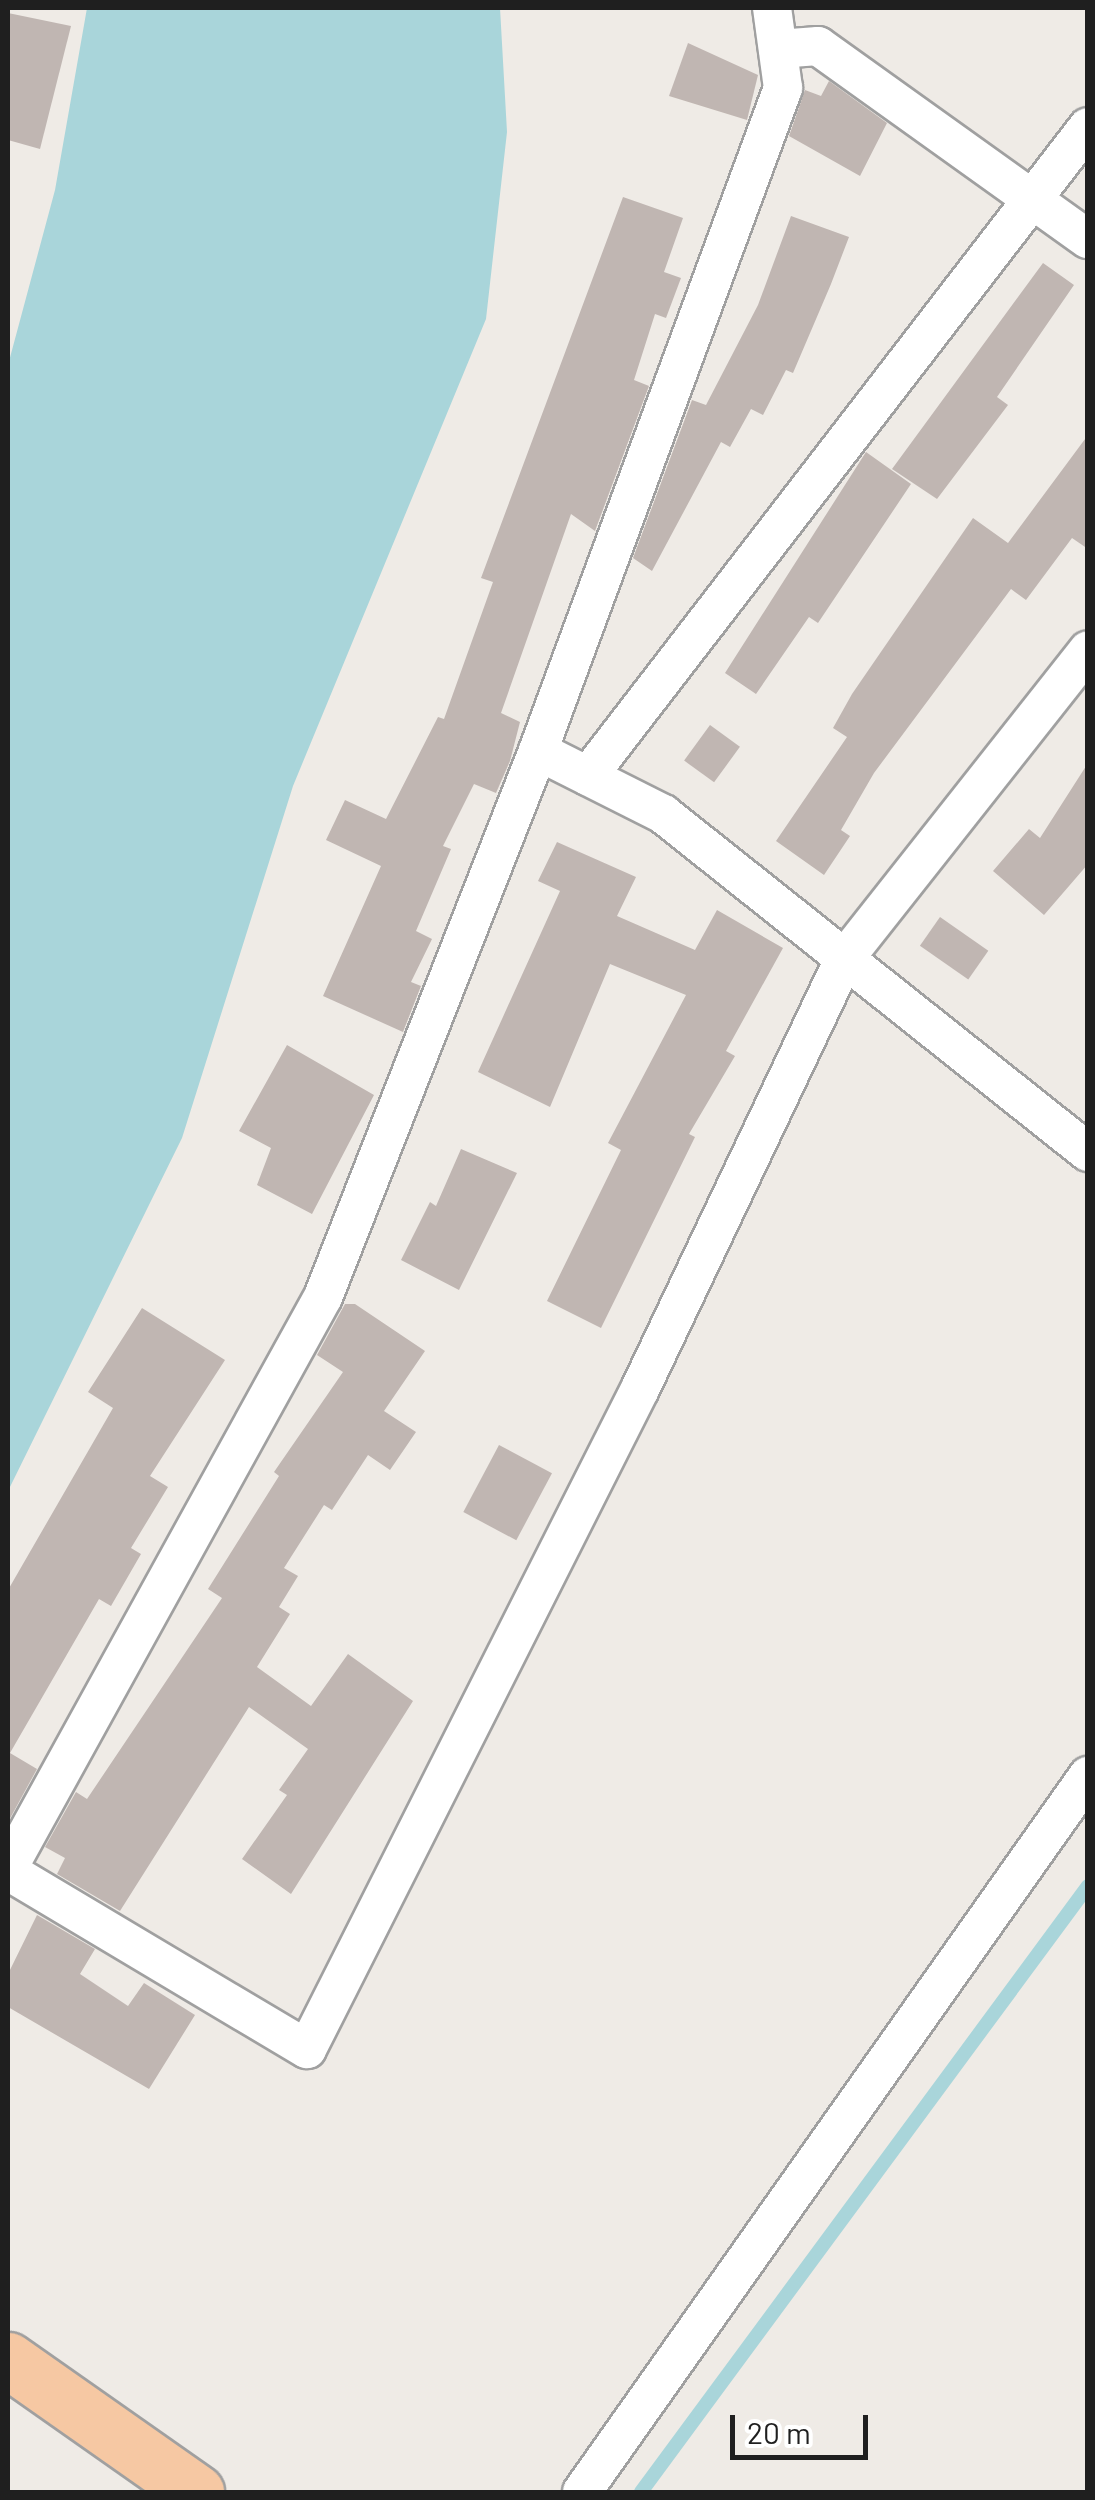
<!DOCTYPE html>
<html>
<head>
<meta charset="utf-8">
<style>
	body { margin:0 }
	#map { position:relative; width:1095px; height:2500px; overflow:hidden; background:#efebe6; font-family:Barlow,sans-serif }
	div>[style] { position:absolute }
	.water>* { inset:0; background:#a9d5da }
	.stream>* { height:14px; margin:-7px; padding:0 7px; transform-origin:7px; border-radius:7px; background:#a9d5da }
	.building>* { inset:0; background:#c0b6b2; transform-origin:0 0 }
	.roads { filter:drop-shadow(2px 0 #a0a0a0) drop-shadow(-2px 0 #a0a0a0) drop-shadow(0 2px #a0a0a0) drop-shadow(0 -2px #a0a0a0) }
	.street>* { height:38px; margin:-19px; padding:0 19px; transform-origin:19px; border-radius:19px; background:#fff }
	.primary>* { height:55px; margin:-27.5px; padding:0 27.5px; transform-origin:27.5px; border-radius:27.5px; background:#f6c8a3 }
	span { translate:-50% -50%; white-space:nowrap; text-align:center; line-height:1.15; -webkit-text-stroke:8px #fff; paint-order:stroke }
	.frame { position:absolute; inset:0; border:10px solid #1f1f1f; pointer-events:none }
	.scale { position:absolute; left:730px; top:2415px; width:138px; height:45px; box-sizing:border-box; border:5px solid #1f1f1f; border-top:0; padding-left:12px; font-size:30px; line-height:35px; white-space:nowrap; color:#1f1f1f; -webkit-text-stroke:8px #fff; paint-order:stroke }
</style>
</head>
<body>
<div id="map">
	<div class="water">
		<i style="clip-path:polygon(87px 8px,500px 8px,507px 132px,486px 319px,293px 786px,182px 1138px,8px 1491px,8px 365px,55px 190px)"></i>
	</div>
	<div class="stream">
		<i style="left:641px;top:2492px;width:753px;rotate:-53.59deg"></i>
	</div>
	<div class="building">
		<i style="clip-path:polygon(8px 13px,71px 26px,40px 149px,8px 140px)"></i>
		<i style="clip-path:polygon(688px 43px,758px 75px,747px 120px,669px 96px)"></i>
		<i style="clip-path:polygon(829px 81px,887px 123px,860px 176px,789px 136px,805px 90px,821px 96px)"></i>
		<i style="clip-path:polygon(623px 197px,683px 218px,664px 272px,681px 278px,666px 318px,655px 314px,634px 380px,649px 386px,595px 531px,571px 514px,501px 713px,520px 722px,510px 761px,496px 793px,474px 784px,443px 846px,451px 849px,416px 931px,432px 939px,411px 982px,421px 986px,403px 1032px,323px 996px,381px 866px,326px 840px,345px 800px,386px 819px,438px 717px,444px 719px,493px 582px,481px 578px)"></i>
		<i style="clip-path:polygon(791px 216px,849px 237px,831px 284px,793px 373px,786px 370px,763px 415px,751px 409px,730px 447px,721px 442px,652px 571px,633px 558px,692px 400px,706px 405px,758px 305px)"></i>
		<i style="clip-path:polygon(1043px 263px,1074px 285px,997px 397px,1008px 405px,937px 499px,892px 469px)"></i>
		<i style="clip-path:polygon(1088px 435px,1088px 549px,1072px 538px,1026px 600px,1011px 589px,874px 773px,841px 830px,850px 836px,824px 875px,776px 841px,847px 737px,833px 728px,852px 694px,973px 518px,1008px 543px)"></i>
		<i style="clip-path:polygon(866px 452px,911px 484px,818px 623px,809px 617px,756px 694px,725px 673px)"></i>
		<i style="left:710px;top:725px;width:37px;height:44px;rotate:36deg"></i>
		<i style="clip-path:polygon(1088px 763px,1088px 864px,1044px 915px,993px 871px,1029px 829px,1040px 838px)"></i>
		<i style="clip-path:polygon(557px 842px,636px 877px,617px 916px,695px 950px,717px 910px,783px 948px,726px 1051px,735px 1056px,689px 1134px,695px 1137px,601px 1328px,547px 1301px,621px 1150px,608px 1143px,686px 995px,610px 964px,550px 1107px,478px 1072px,560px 891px,538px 881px)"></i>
		<i style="left:940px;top:917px;width:59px;height:35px;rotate:35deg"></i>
		<i style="clip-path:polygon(287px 1045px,374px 1095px,312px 1214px,257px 1185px,271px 1148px,239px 1131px)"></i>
		<i style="clip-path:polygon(461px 1149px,517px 1173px,459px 1290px,401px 1260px,430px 1202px,436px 1206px)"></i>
		<i style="clip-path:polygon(345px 1304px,355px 1304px,425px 1351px,384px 1411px,416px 1432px,390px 1470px,368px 1455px,332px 1510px,324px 1505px,284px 1568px,298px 1576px,279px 1607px,290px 1614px,257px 1667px,311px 1706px,348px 1654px,413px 1701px,291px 1894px,242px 1859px,287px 1795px,279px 1790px,308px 1749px,249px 1707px,120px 1911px,57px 1874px,65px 1858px,45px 1847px,76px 1792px,87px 1799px,222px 1598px,208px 1589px,279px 1476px,274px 1472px,343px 1372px,317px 1355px)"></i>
		<i style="clip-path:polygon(142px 1308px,225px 1360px,150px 1476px,168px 1487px,131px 1548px,141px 1554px,111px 1606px,99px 1599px,10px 1753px,37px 1769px,8px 1822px,8px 1590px,113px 1408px,88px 1392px)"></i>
		<i style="left:499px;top:1445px;width:60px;height:76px;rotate:28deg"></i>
		<i style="clip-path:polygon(37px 1915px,95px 1949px,80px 1974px,128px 2006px,144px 1983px,195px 2015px,149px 2089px,8px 2007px,8px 1974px)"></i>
	</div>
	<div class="roads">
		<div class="street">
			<i style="left:778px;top:49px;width:40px;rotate:-4.3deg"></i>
			<i style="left:818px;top:46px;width:332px;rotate:35.6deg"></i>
			<i style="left:538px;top:751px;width:140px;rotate:26.7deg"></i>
			<i style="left:663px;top:814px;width:543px;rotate:38.5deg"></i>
			<i style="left:588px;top:776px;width:819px;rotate:-52.39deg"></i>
			<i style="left:8px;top:1868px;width:652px;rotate:-61.12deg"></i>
			<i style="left:323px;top:1297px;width:587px;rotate:-68.51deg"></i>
			<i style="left:538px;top:751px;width:707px;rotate:-69.72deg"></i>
			<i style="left:783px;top:88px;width:81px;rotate:-97.8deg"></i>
			<i style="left:8px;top:1871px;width:348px;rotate:30.8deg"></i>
			<i style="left:307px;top:2049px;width:739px;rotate:-63.23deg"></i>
			<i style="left:640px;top:1389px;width:477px;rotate:-64.6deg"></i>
			<i style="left:845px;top:958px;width:392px;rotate:-51.7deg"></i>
			<i style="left:582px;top:2492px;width:877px;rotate:-54.75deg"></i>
		</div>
		<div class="primary">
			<i style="left:8px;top:2360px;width:230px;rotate:35.1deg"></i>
		</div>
	</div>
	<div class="frame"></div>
	<div class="scale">20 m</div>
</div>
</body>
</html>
